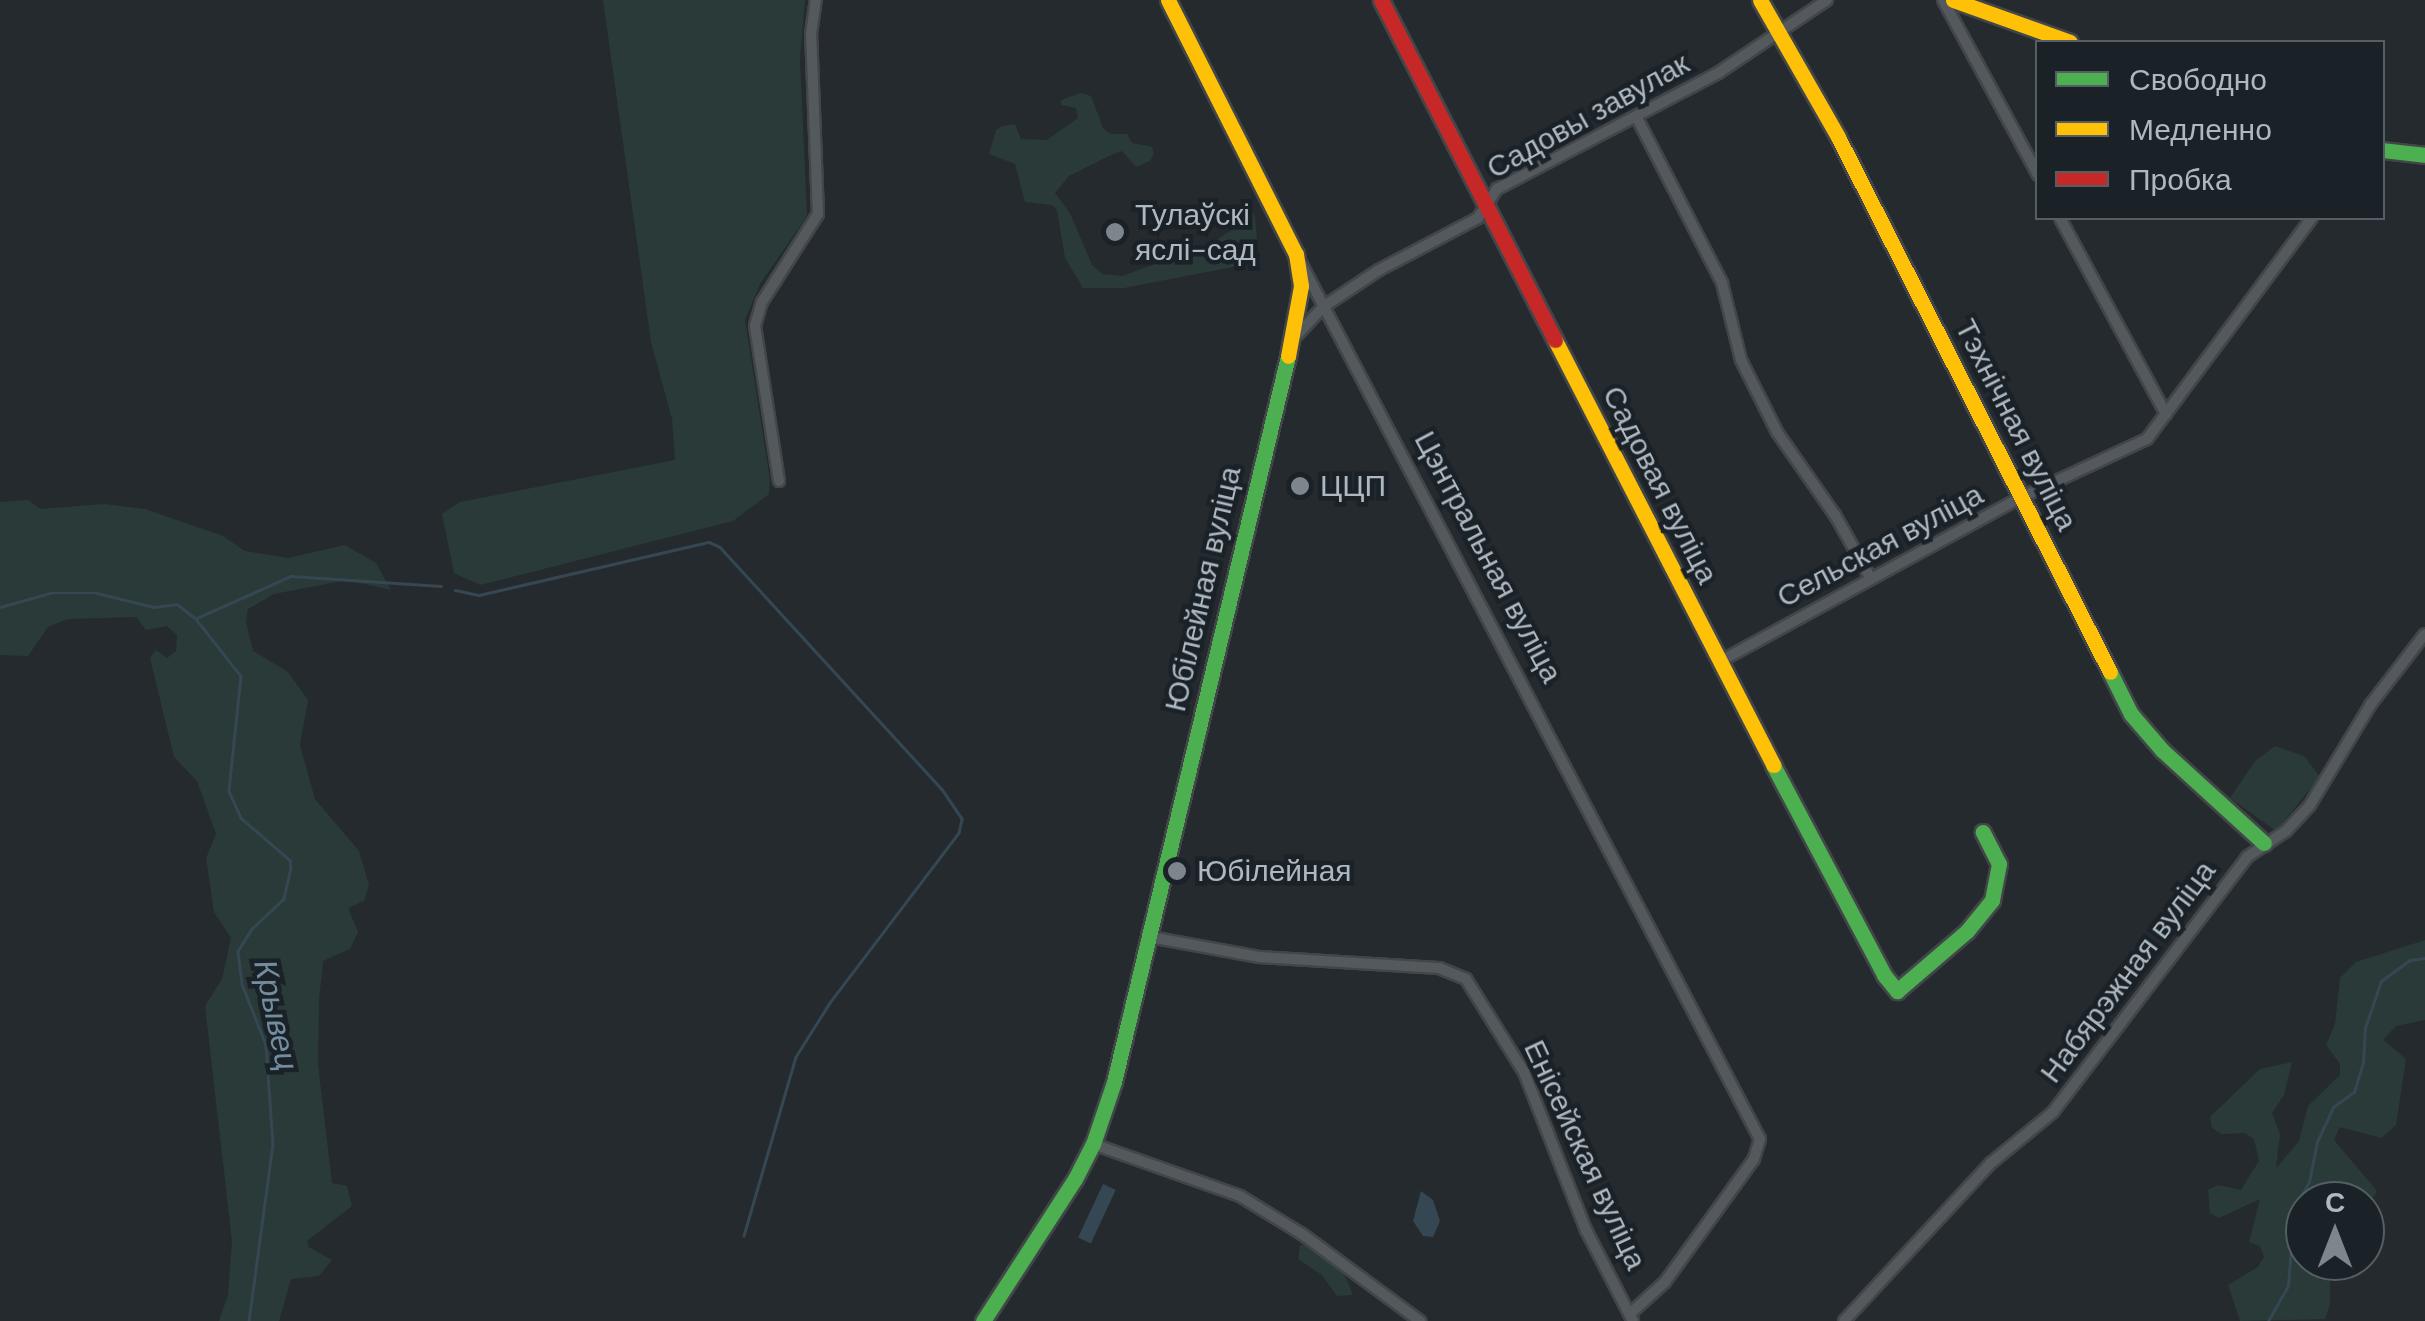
<!DOCTYPE html>
<html>
<head>
<meta charset="utf-8">
<style>
	body { margin:0 }
	#map { position:relative; width:2425px; height:1321px; overflow:hidden; background:#252a2e; font-family:"DM Sans",sans-serif }
	div>[style] { position:absolute }
	.green>* { inset:0; background:#293a38 }
	.water>* { inset:0; background:#354753; transform-origin:0 0 }
	.stream>* { height:2.5px; margin:-1.25px; padding:0 1.25px; transform-origin:1.25px; border-radius:1.25px; background:#354753 }
	.roads { filter:drop-shadow(2px 0 #424649) drop-shadow(-2px 0 #424649) drop-shadow(0 2px #424649) drop-shadow(0 -2px #424649) }
	.street>* { height:10px; margin:-5px; padding:0 5px; transform-origin:5px; border-radius:5px; background:#54595d }
	.fast>* { height:15px; margin:-7.5px; padding:0 7.5px; transform-origin:7.5px; border-radius:7.5px; background:#4caf50 }
	.slow>* { height:15px; margin:-7.5px; padding:0 7.5px; transform-origin:7.5px; border-radius:7.5px; background:#ffc107 }
	.jam>* { height:15px; margin:-7.5px; padding:0 7.5px; transform-origin:7.5px; border-radius:7.5px; background:#c62828 }
	.dots>* { width:28px; height:28px; translate:-50% -50%; box-sizing:border-box; border:5px solid #1a2228; border-radius:50% }
	span { translate:-50% -50%; white-space:nowrap; text-align:center; line-height:1.15; -webkit-text-stroke:9px #1a2228; paint-order:stroke }
	.street-label { font-size:30px; color:#aeb8c0 }
	.poi-label { font-size:30px; color:#aeb8c0 }
	.left { translate:0 -50%; text-align:left }
	.water-label { font-size:32px; color:#738da0; font-style:italic }
	.legend { position:absolute; left:2035px; top:40px; width:350px; height:180px; box-sizing:border-box; background:#1a2228; border:2px solid #555e65; margin:0; padding:12px 18px; list-style:none; font-size:30px; color:#aeb8c0 }
	.legend li { display:flex; align-items:center; gap:20px; height:50px }
	.legend b { width:50px; border:2px solid #555e65 }
	.north { position:absolute; left:2285px; top:1181px; width:100px; height:100px; box-sizing:border-box; background:#1a2228; border:2px solid #555e65; border-radius:50%; rotate:0deg; font-size:28px; font-weight:700; line-height:40px; text-align:center; color:#aeb8c0 }
	.north::after { content:''; display:block; margin:auto; width:35px; height:45px; background:#7e868d; clip-path:polygon(50% 0,100% 100%,50% 72%,0 100%) }
</style>
</head>
<body>
<div id="map">
	<div class="green">
		<i style="clip-path:polygon(603px 0,805px 0,800px 59px,807px 216px,760px 284px,745px 320px,770px 480px,769px 494px,733px 521px,480px 585px,454px 573px,442px 514px,460px 502px,675px 460px,672px 419px,651px 342px)"></i>
		<i style="clip-path:polygon(1081px 93px,1091px 96px,1103px 128px,1110px 134px,1127px 134px,1132px 143px,1152px 147px,1154px 153px,1150px 161px,1136px 167px,1122px 151px,1113px 154px,1069px 176px,1055px 193px,1070px 213px,1092px 265px,1102px 274px,1122px 276px,1158px 263px,1177px 246px,1200px 250px,1234px 229px,1241px 210px,1247px 208px,1255px 216px,1257px 240px,1243px 265px,1124px 288px,1083px 288px,1065px 258px,1057px 210px,1052px 205px,1025px 202px,1015px 164px,989px 154px,996px 130px,1003px 126px,1015px 124px,1021px 139px,1047px 140px,1078px 118px,1076px 108px,1061px 105px,1061px 100px)"></i>
		<i style="clip-path:polygon(28px 500px,41px 509px,104px 504px,145px 509px,223px 536px,245px 551px,288px 558px,345px 545px,376px 563px,391px 590px,347px 580px,274px 594px,248px 609px,246px 622px,253px 651px,288px 672px,308px 700px,300px 745px,315px 799px,359px 851px,369px 885px,364px 901px,348px 908px,358px 932px,350px 949px,323px 961px,319px 1001px,318px 1064px,332px 1183px,347px 1186px,352px 1206px,307px 1241px,309px 1247px,332px 1260px,319px 1276px,291px 1279px,279px 1321px,219px 1321px,228px 1295px,232px 1241px,205px 1006px,222px 979px,231px 938px,214px 912px,206px 858px,216px 834px,197px 781px,174px 757px,150px 658px,156px 650px,167px 658px,176px 651px,177px 635px,167px 626px,146px 630px,136px 617px,68px 619px,48px 627px,28px 656px,0 655px,0 502px)"></i>
		<i style="clip-path:polygon(1195px 629px,1201px 634px,1197px 668px,1192px 672px,1185px 665px)"></i>
		<i style="clip-path:polygon(2275px 746px,2304px 756px,2320px 777px,2276px 831px,2230px 798px,2255px 761px)"></i>
		<i style="clip-path:polygon(2425px 940px,2425px 1020px,2396px 1026px,2383px 1040px,2406px 1059px,2396px 1125px,2381px 1138px,2340px 1127px,2334px 1140px,2377px 1191px,2365px 1211px,2365px 1201px,2305px 1201px,2305px 1261px,2330px 1261px,2330px 1304px,2325px 1319px,2240px 1321px,2228px 1285px,2258px 1267px,2264px 1257px,2260px 1246px,2249px 1242px,2260px 1199px,2219px 1218px,2210px 1213px,2208px 1190px,2218px 1185px,2241px 1190px,2259px 1161px,2254px 1139px,2245px 1133px,2222px 1134px,2212px 1128px,2210px 1117px,2260px 1069px,2292px 1062px,2284px 1095px,2272px 1113px,2280px 1134px,2276px 1168px,2299px 1141px,2308px 1106px,2340px 1075px,2340px 1064px,2326px 1045px,2335px 1024px,2340px 978px,2356px 962px)"></i>
		<i style="clip-path:polygon(1311px 1244px,1343px 1271px,1353px 1295px,1337px 1296px,1322px 1275px,1298px 1259px,1300px 1245px)"></i>
	</div>
	<div class="water">
		<i style="left:1103px;top:1184px;width:14px;height:59px;rotate:25deg"></i>
		<i style="clip-path:polygon(1421px 1191px,1433px 1200px,1440px 1221px,1433px 1237px,1423px 1236px,1413px 1221px)"></i>
	</div>
	<div class="stream">
		<i style="left:455px;top:590px;width:25px;rotate:12deg"></i>
		<i style="left:479px;top:595px;width:236px;rotate:-13deg"></i>
		<i style="left:709px;top:542px;width:12px;rotate:24deg"></i>
		<i style="left:720px;top:547px;width:328px;rotate:47.5deg"></i>
		<i style="left:942px;top:789px;width:36px;rotate:56deg"></i>
		<i style="left:962px;top:819px;width:14px;rotate:102deg"></i>
		<i style="left:959px;top:833px;width:213px;rotate:127.2deg"></i>
		<i style="left:830px;top:1003px;width:64px;rotate:122.2deg"></i>
		<i style="left:796px;top:1057px;width:186px;rotate:106.2deg"></i>
		<i style="left:0;top:607px;width:52px;rotate:-15.6deg"></i>
		<i style="left:50px;top:593px;width:47px"></i>
		<i style="left:97px;top:593px;width:59px;rotate:13.8deg"></i>
		<i style="left:154px;top:607px;width:23px;rotate:-7deg"></i>
		<i style="left:177px;top:604px;width:24px;rotate:38deg"></i>
		<i style="left:196px;top:619px;width:73px;rotate:51.7deg"></i>
		<i style="left:241px;top:676px;width:116px;rotate:96deg"></i>
		<i style="left:229px;top:791px;width:30px;rotate:66deg"></i>
		<i style="left:241px;top:818px;width:65px;rotate:40.6deg"></i>
		<i style="left:290px;top:860px;width:8px;rotate:83deg"></i>
		<i style="left:291px;top:868px;width:32px;rotate:103deg"></i>
		<i style="left:284px;top:899px;width:44px;rotate:136.8deg"></i>
		<i style="left:252px;top:929px;width:26px;rotate:122deg"></i>
		<i style="left:238px;top:951px;width:33px;rotate:83deg"></i>
		<i style="left:242px;top:984px;width:66px;rotate:68.5deg"></i>
		<i style="left:266px;top:1045px;width:99px;rotate:86deg"></i>
		<i style="left:273px;top:1144px;width:179px;rotate:97.7deg"></i>
		<i style="left:197px;top:618px;width:103px;rotate:-24.1deg"></i>
		<i style="left:291px;top:576px;width:150px;rotate:3.8deg"></i>
		<i style="left:2268px;top:1321px;width:40px;rotate:-60.3deg"></i>
		<i style="left:2288px;top:1286px;width:77px;rotate:-85.5deg"></i>
		<i style="left:2294px;top:1209px;width:31px;rotate:-61deg"></i>
		<i style="left:2309px;top:1182px;width:41px;rotate:-78.7deg"></i>
		<i style="left:2317px;top:1142px;width:38px;rotate:-65deg"></i>
		<i style="left:2333px;top:1107px;width:26px;rotate:-36deg"></i>
		<i style="left:2354px;top:1092px;width:30px;rotate:-73deg"></i>
		<i style="left:2363px;top:1063px;width:35px;rotate:-87deg"></i>
		<i style="left:2365px;top:1028px;width:50px;rotate:-71.2deg"></i>
		<i style="left:2381px;top:981px;width:36px;rotate:-36deg"></i>
		<i style="left:2410px;top:960px;width:15px;rotate:-8deg"></i>
	</div>
	<div class="roads">
		<div class="street">
			<i style="left:1943px;top:0;width:199px;rotate:61.5deg"></i>
			<i style="left:1637px;top:118px;width:186px;rotate:62.7deg"></i>
			<i style="left:1722px;top:283px;width:79px;rotate:76.1deg"></i>
			<i style="left:1741px;top:360px;width:80px;rotate:63.4deg"></i>
			<i style="left:1777px;top:432px;width:101px;rotate:55.1deg"></i>
			<i style="left:1835px;top:515px;width:73px;rotate:60.6deg"></i>
			<i style="left:2060px;top:218px;width:223px;rotate:61.6deg"></i>
			<i style="left:1301px;top:263px;width:989px;rotate:62.35deg"></i>
			<i style="left:1760px;top:1139px;width:21px;rotate:107deg"></i>
			<i style="left:1754px;top:1159px;width:152px;rotate:125.9deg"></i>
			<i style="left:1665px;top:1282px;width:45px;rotate:137.7deg"></i>
			<i style="left:1297px;top:335px;width:38px;rotate:-47deg"></i>
			<i style="left:1323px;top:307px;width:67px;rotate:-33.5deg"></i>
			<i style="left:1379px;top:270px;width:112px;rotate:-27.7deg"></i>
			<i style="left:1478px;top:218px;width:35px;rotate:-57deg"></i>
			<i style="left:1497px;top:189px;width:250px;rotate:-27.7deg"></i>
			<i style="left:1718px;top:73px;width:131px;rotate:-33.8deg"></i>
			<i style="left:779px;top:481px;width:157px;rotate:-98.8deg"></i>
			<i style="left:755px;top:326px;width:25px;rotate:-74deg"></i>
			<i style="left:762px;top:302px;width:104px;rotate:-57.5deg"></i>
			<i style="left:818px;top:214px;width:180px;rotate:-92.2deg"></i>
			<i style="left:811px;top:34px;width:34px;rotate:-82deg"></i>
			<i style="left:1719px;top:662px;width:345px;rotate:-28.6deg"></i>
			<i style="left:2022px;top:497px;width:138px;rotate:-24.9deg"></i>
			<i style="left:2147px;top:439px;width:276px;rotate:-53.3deg"></i>
			<i style="left:1150px;top:937px;width:111px;rotate:10.4deg"></i>
			<i style="left:1259px;top:957px;width:180px;rotate:3.5deg"></i>
			<i style="left:1439px;top:968px;width:29px;rotate:22deg"></i>
			<i style="left:1466px;top:979px;width:110px;rotate:58.1deg"></i>
			<i style="left:1524px;top:1072px;width:170px;rotate:68.6deg"></i>
			<i style="left:1586px;top:1230px;width:102px;rotate:62.7deg"></i>
			<i style="left:1093px;top:1144px;width:156px;rotate:19.5deg"></i>
			<i style="left:1240px;top:1196px;width:73px;rotate:31.5deg"></i>
			<i style="left:1302px;top:1234px;width:147px;rotate:36.4deg"></i>
			<i style="left:1844px;top:1321px;width:216px;rotate:-47.1deg"></i>
			<i style="left:1991px;top:1163px;width:80px;rotate:-39.4deg"></i>
			<i style="left:2053px;top:1112px;width:320px;rotate:-52.7deg"></i>
			<i style="left:2247px;top:857px;width:47px;rotate:-33.7deg"></i>
			<i style="left:2286px;top:831px;width:35px;rotate:-47deg"></i>
			<i style="left:2310px;top:805px;width:118px;rotate:-58.9deg"></i>
			<i style="left:2371px;top:704px;width:88px;rotate:-52.4deg"></i>
		</div>
		<div class="fast">
			<i style="left:2382px;top:150px;width:43px;rotate:6.6deg"></i>
			<i style="left:2110px;top:672px;width:47px;rotate:63.4deg"></i>
			<i style="left:2131px;top:714px;width:48px;rotate:49.3deg"></i>
			<i style="left:2162px;top:750px;width:138px;rotate:42.4deg"></i>
			<i style="left:1773px;top:765px;width:238px;rotate:62.1deg"></i>
			<i style="left:1884px;top:975px;width:21px;rotate:51deg"></i>
			<i style="left:1897px;top:991px;width:92px;rotate:-40.6deg"></i>
			<i style="left:1967px;top:931px;width:40px;rotate:-51deg"></i>
			<i style="left:1992px;top:900px;width:37px;rotate:-79deg"></i>
			<i style="left:1999px;top:864px;width:36px;rotate:-117deg"></i>
			<i style="left:983px;top:1321px;width:169px;rotate:-57.1deg"></i>
			<i style="left:1075px;top:1179px;width:39px;rotate:-63deg"></i>
			<i style="left:1093px;top:1144px;width:65px;rotate:-71.3deg"></i>
			<i style="left:1114px;top:1082px;width:747px;rotate:-76.52deg"></i>
		</div>
		<div class="slow">
			<i style="left:1168px;top:0;width:284px;rotate:63.3deg"></i>
			<i style="left:1296px;top:254px;width:32px;rotate:81deg"></i>
			<i style="left:1301px;top:286px;width:71px;rotate:100.5deg"></i>
			<i style="left:1760px;top:0;width:158px;rotate:60.3deg"></i>
			<i style="left:1838px;top:137px;width:600px;rotate:63.05deg"></i>
			<i style="left:1953px;top:0;width:124px;rotate:19.7deg"></i>
			<i style="left:1555px;top:340px;width:478px;rotate:62.8deg"></i>
		</div>
		<div class="jam">
			<i style="left:1381px;top:0;width:382px;rotate:62.9deg"></i>
		</div>
	</div>
	<div class="dots">
		<i style="left:1115px;top:232px;background:#7e868d"></i>
		<i style="left:1300px;top:486px;background:#7e868d"></i>
		<i style="left:1177px;top:871px;background:#7e868d"></i>
	</div>
	<div class="street-label">
		<span style="left:1588px;top:116px;rotate:-29deg">Садовы завулак</span>
		<span style="left:2016px;top:425px;rotate:63deg">Тэхнічная вуліца</span>
		<span style="left:1660px;top:485px;rotate:63deg">Садовая вуліца</span>
		<span style="left:1880px;top:546px;rotate:-28deg">Сельская вуліца</span>
		<span style="left:1488px;top:557px;rotate:62deg">Цэнтральная вуліца</span>
		<span style="left:1203px;top:589px;rotate:-77deg">Юбілейная вуліца</span>
		<span style="left:2128px;top:972px;rotate:-53deg">Набярэжная вуліца</span>
		<span style="left:1585px;top:1155px;rotate:65deg">Енісейская вуліца</span>
	</div>
	<div class="poi-label">
		<span class="left" style="left:1135px;top:232px">Тулаўскі<br>яслі-сад</span>
		<span class="left" style="left:1320px;top:486px">ЦЦП</span>
		<span class="left" style="left:1197px;top:871px">Юбілейная</span>
	</div>
	<div class="water-label">
		<span style="left:276px;top:1015px;rotate:78deg">Крывец</span>
	</div>
	<ul class="legend">
	<li><b style="height:12px;background:#4caf50"></b>Свободно</li>
	<li><b style="height:12px;background:#ffc107"></b>Медленно</li>
	<li><b style="height:12px;background:#c62828"></b>Пробка</li>
	</ul>
	<div class="north">С</div>
</div>
</body>
</html>
